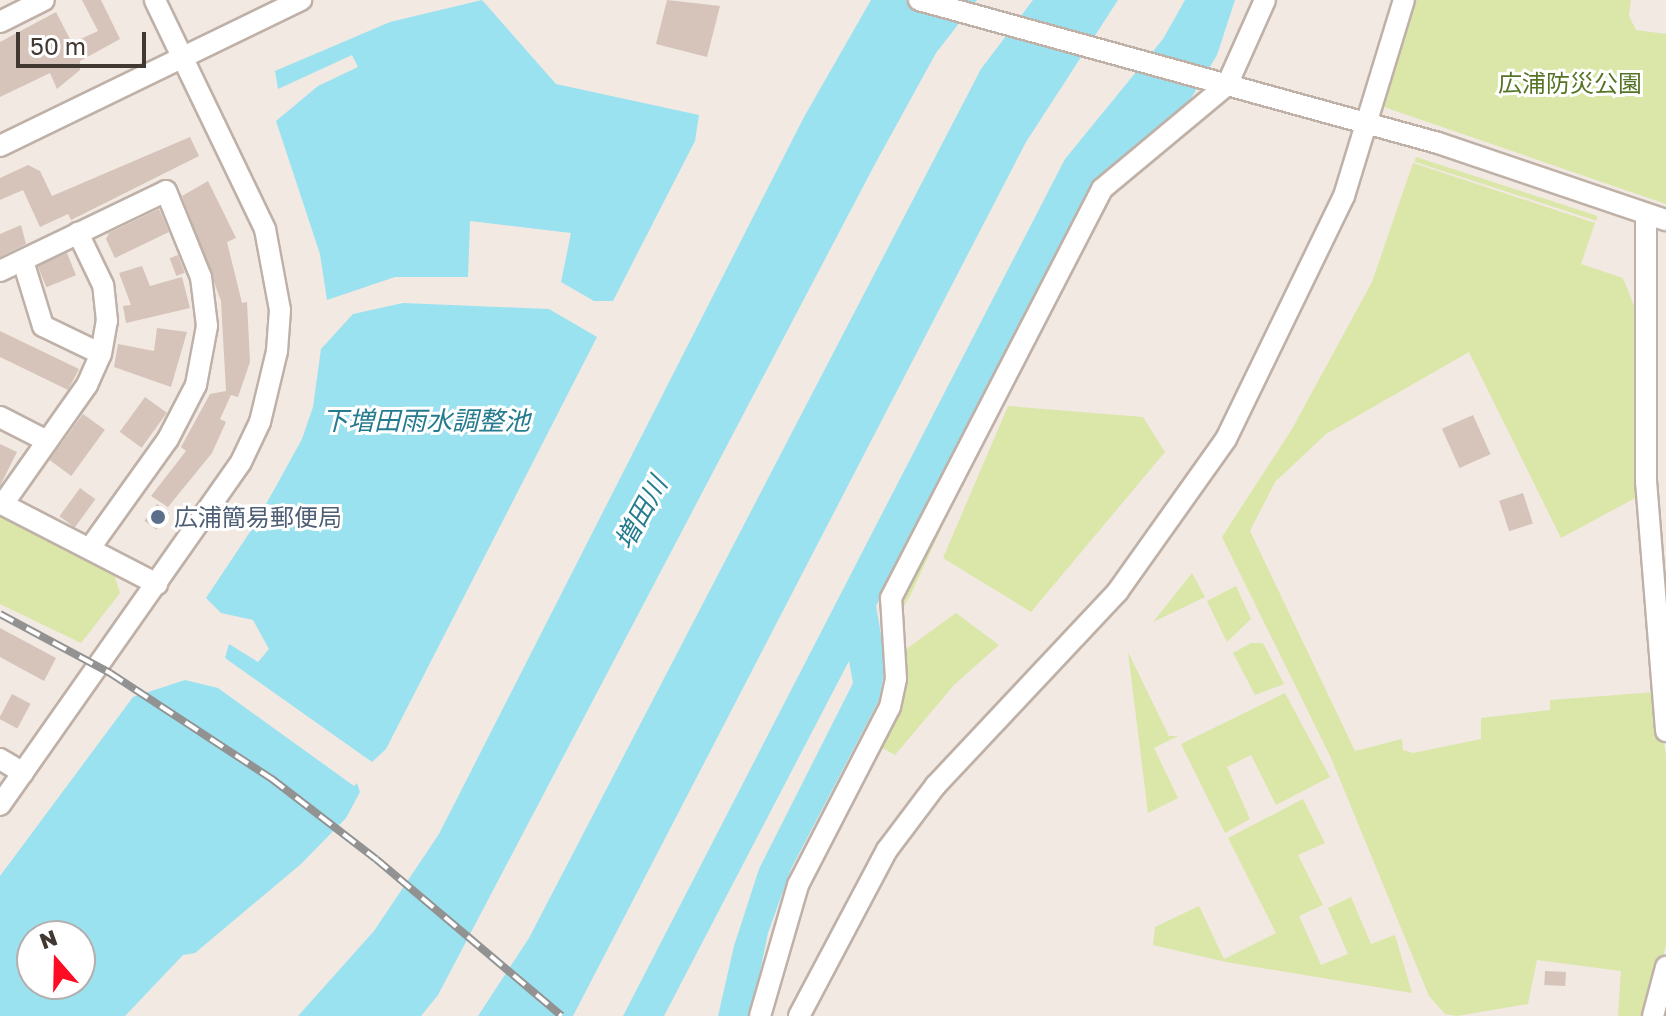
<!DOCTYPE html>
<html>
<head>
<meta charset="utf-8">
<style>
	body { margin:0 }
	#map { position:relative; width:1666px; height:1016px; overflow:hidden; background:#f1e9e2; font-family:"Golos Text","Noto Sans JP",sans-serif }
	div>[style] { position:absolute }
	.green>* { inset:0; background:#dae7a9; transform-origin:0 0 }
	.water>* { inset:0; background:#9be2f0 }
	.building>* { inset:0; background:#d6c4ba; transform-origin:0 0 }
	.roads { filter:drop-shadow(2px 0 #bfb1a7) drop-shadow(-2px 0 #bfb1a7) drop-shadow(0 2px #bfb1a7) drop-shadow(0 -2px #bfb1a7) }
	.minor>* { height:20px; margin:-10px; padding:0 10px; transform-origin:10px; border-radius:10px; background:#fff }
	.rail>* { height:8px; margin-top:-4px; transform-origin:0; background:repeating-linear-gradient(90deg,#fff 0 15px,#929292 0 30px); box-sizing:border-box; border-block:2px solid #929292 }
	.dots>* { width:22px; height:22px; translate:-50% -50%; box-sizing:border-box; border:4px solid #fff; border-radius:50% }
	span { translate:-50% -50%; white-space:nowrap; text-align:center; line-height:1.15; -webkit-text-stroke:6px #fff; paint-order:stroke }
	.park-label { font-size:24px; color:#567426 }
	.service-label { font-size:24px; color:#4e5e75 }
	.left { translate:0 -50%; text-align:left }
	.water-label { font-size:26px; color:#267c8f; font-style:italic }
	.north { position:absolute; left:16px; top:920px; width:80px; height:80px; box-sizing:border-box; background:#fff; border:2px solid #b3afad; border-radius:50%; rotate:340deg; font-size:22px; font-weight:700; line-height:32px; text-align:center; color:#423832 }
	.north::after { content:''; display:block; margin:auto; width:28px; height:36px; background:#fd0d23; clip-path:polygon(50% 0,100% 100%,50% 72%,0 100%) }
	.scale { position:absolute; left:16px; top:32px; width:130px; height:36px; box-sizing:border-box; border:4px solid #423832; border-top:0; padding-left:10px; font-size:24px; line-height:28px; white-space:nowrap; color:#423832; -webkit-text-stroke:6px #fff; paint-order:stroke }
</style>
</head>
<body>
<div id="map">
	<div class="green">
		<i style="clip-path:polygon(1415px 0,1631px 0,1629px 16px,1636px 30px,1666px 34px,1666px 204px,1384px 107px)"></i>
		<i style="left:1416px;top:157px;width:191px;height:5px;rotate:18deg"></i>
		<i style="clip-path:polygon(1413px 163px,1595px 223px,1581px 264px,1623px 278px,1638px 316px,1641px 495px,1561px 538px,1469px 352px,1326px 434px,1275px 482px,1250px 531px,1355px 751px,1402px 739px,1403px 750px,1413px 753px,1481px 739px,1481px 718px,1550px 710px,1550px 700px,1656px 692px,1666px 756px,1666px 945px,1649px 1016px,1618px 1016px,1621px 971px,1537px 960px,1528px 1004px,1457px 1016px,1445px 1014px,1429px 996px,1331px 758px,1222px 537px,1292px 429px,1372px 282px)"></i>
		<i style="clip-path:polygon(1001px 400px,910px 596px,899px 614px,901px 587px)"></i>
		<i style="clip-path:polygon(1008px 406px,1143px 417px,1165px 452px,1031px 612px,943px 558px)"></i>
		<i style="clip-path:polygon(0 513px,114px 574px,120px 593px,81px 643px,0 604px)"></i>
		<i style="clip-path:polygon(1192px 573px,1205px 597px,1153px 622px)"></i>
		<i style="clip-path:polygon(1236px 586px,1251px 619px,1227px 642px,1207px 601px)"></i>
		<i style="clip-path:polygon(956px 613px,999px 645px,954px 685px,895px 755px,877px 745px,906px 680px,905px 650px)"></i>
		<i style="clip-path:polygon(1251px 643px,1263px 643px,1284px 684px,1255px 695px,1233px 653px)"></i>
		<i style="clip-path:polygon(1128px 652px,1169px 736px,1178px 736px,1154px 748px,1178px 798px,1148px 813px)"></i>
		<i style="clip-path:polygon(1285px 693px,1330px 777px,1276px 805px,1251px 755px,1227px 767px,1250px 819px,1225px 833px,1181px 744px)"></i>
		<i style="clip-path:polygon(1303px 799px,1325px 843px,1298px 855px,1323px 905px,1299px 916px,1321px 965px,1348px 954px,1328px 908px,1351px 897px,1371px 944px,1395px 935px,1412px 993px,1226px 962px,1153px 945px,1155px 927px,1199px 906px,1224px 959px,1276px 933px,1228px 838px)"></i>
	</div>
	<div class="water">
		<i style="clip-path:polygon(482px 0,556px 84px,699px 115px,695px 141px,613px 301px,594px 301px,561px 282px,571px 233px,470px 221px,468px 277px,395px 277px,327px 300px,320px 254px,276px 121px,318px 86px,358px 67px,352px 55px,278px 89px,275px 71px,390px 22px)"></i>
		<i style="clip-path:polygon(871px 0,977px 0,936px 53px,875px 164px,438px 995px,421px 1016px,298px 1016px,374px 931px,439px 834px,804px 117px)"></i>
		<i style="clip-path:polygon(1033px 0,1118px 0,1026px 142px,573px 1016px,478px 1016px,529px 938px,981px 69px)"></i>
		<i style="clip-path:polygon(1185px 0,1235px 0,1217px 55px,1190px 100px,1098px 179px,876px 606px,886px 662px,879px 700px,791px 869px,768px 933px,751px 1016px,718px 1016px,734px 946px,759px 869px,853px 683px,849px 661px,664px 1016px,623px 1016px,1065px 159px,1163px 39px)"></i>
		<i style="clip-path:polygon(403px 303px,549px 309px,597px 337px,386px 749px,372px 762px,225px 658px,229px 644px,258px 662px,269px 649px,253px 620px,221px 613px,206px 598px,254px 526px,302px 439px,313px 407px,321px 349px,353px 314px)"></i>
		<i style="clip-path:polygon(evenodd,185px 680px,218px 688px,354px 786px,357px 783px,360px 792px,346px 818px,301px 864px,195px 953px,183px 955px,125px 1016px,0 1016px,0 876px,133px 697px,185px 680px,32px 936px,80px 936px,80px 984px,32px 984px,32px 936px)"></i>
	</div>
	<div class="building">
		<i style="clip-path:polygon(82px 0,101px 0,120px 39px,80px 61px,80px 70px,57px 89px,50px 73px,0 97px,0 42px,56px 12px,72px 43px,98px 31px)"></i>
		<i style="clip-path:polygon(667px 0,720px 6px,707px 57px,656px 44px)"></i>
		<i style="clip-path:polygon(190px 137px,199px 156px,71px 220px,68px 214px,40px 227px,23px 190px,0 200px,0 178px,28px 165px,40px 171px,52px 196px)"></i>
		<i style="clip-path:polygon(208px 181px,236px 238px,227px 242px,242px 303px,247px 302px,250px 362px,238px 397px,231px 395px,220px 419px,226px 422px,212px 453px,168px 507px,151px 496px,186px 451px,181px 447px,210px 394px,226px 391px,221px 301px,182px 196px)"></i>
		<i style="clip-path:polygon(159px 209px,169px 232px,115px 258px,106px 239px,109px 233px)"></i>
		<i style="clip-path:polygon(21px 225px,26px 244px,0 257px,0 234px)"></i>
		<i style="left:67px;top:253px;width:24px;height:32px;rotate:68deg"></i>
		<i style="left:178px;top:255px;width:19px;height:9px;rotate:69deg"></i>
		<i style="clip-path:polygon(142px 266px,150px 286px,182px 277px,190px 308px,126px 323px,123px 306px,131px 305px,119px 273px)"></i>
		<i style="clip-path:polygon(157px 328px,187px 332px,171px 387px,114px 367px,118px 344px,154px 351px)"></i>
		<i style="clip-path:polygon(0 331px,79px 369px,68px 390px,0 357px)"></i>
		<i style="left:145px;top:397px;width:27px;height:43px;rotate:36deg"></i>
		<i style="left:83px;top:414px;width:27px;height:57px;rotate:36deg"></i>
		<i style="left:1473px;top:415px;width:43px;height:34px;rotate:66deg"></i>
		<i style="clip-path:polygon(0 444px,17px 452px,0 486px)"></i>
		<i style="left:80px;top:488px;width:19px;height:35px;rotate:36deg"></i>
		<i style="left:1523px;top:493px;width:32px;height:25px;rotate:72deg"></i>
		<i style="left:157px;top:504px;width:15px;height:21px;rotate:37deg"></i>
		<i style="clip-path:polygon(0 628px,56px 658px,44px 681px,0 657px)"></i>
		<i style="left:12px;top:694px;width:21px;height:28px;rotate:28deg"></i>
		<i style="left:1545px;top:971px;width:21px;height:14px;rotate:3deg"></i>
	</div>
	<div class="roads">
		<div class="minor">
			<i style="left:919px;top:0;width:538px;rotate:15.4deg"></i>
			<i style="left:1438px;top:143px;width:241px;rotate:18.7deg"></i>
			<i style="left:0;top:22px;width:49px;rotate:-26.6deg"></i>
			<i style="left:0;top:146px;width:335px;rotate:-25.9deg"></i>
			<i style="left:1646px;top:214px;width:267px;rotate:90deg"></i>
			<i style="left:1646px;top:481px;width:251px;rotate:85.4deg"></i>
			<i style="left:23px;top:261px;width:68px;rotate:72.9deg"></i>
			<i style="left:43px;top:326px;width:64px;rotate:25.8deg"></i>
			<i style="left:0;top:271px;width:184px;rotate:-25.7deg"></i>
			<i style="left:166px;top:191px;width:93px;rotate:67.9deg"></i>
			<i style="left:201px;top:277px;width:49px;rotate:83deg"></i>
			<i style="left:207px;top:326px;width:60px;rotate:100.6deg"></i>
			<i style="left:196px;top:385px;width:61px;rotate:117.4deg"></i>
			<i style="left:168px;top:439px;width:134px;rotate:125.6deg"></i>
			<i style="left:0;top:417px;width:53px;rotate:27.1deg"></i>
			<i style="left:0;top:503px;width:177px;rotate:27.3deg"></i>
			<i style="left:3px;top:504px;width:146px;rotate:-54.8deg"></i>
			<i style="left:87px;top:385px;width:34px;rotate:-66deg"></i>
			<i style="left:101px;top:354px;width:34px;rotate:-80deg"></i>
			<i style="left:107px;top:321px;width:36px;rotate:-96deg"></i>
			<i style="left:103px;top:285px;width:58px;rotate:-115.7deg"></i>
			<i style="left:0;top:759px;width:27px;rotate:31deg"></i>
			<i style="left:0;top:805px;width:419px;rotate:-54.9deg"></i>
			<i style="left:241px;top:462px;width:44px;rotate:-64.6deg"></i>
			<i style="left:260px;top:422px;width:73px;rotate:-76.5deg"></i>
			<i style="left:277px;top:351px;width:41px;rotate:-85.8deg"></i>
			<i style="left:280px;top:310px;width:82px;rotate:-100.5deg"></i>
			<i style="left:265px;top:229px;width:254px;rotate:-115.7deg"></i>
			<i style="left:760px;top:1016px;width:136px;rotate:-73.8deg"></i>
			<i style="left:798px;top:885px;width:200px;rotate:-62.7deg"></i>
			<i style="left:890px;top:707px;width:29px;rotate:-78deg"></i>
			<i style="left:896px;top:679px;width:81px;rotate:-93.5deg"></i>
			<i style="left:891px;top:598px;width:460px;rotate:-62.7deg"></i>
			<i style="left:1102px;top:189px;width:163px;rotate:-39.8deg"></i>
			<i style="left:1227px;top:85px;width:93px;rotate:-65.9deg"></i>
			<i style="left:799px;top:1016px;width:188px;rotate:-62.1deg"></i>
			<i style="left:887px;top:850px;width:81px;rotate:-53deg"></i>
			<i style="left:936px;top:785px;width:266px;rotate:-46.8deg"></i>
			<i style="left:1118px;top:591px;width:186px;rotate:-54.6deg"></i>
			<i style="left:1226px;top:439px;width:270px;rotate:-64.1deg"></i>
			<i style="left:1344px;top:196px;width:205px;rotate:-73deg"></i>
			<i style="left:1653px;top:1016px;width:51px;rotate:-75.1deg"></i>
		</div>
	</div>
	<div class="rail">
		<i style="left:0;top:614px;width:125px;rotate:28.2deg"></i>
		<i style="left:110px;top:673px;width:194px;rotate:33.2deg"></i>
		<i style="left:272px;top:779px;width:131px;rotate:37.6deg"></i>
		<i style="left:376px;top:859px;width:243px;rotate:40.2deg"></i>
	</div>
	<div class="dots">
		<i style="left:158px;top:517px;background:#5c6f8a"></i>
	</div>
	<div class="park-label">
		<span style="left:1570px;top:83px">広浦防災公園</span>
	</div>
	<div class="service-label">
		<span class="left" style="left:174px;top:517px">広浦簡易郵便局</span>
	</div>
	<div class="water-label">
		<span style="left:426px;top:421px">下増田雨水調整池</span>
		<span style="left:641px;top:513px;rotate:-61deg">増田川</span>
	</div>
	<div class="north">N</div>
	<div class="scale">50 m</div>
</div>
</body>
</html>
